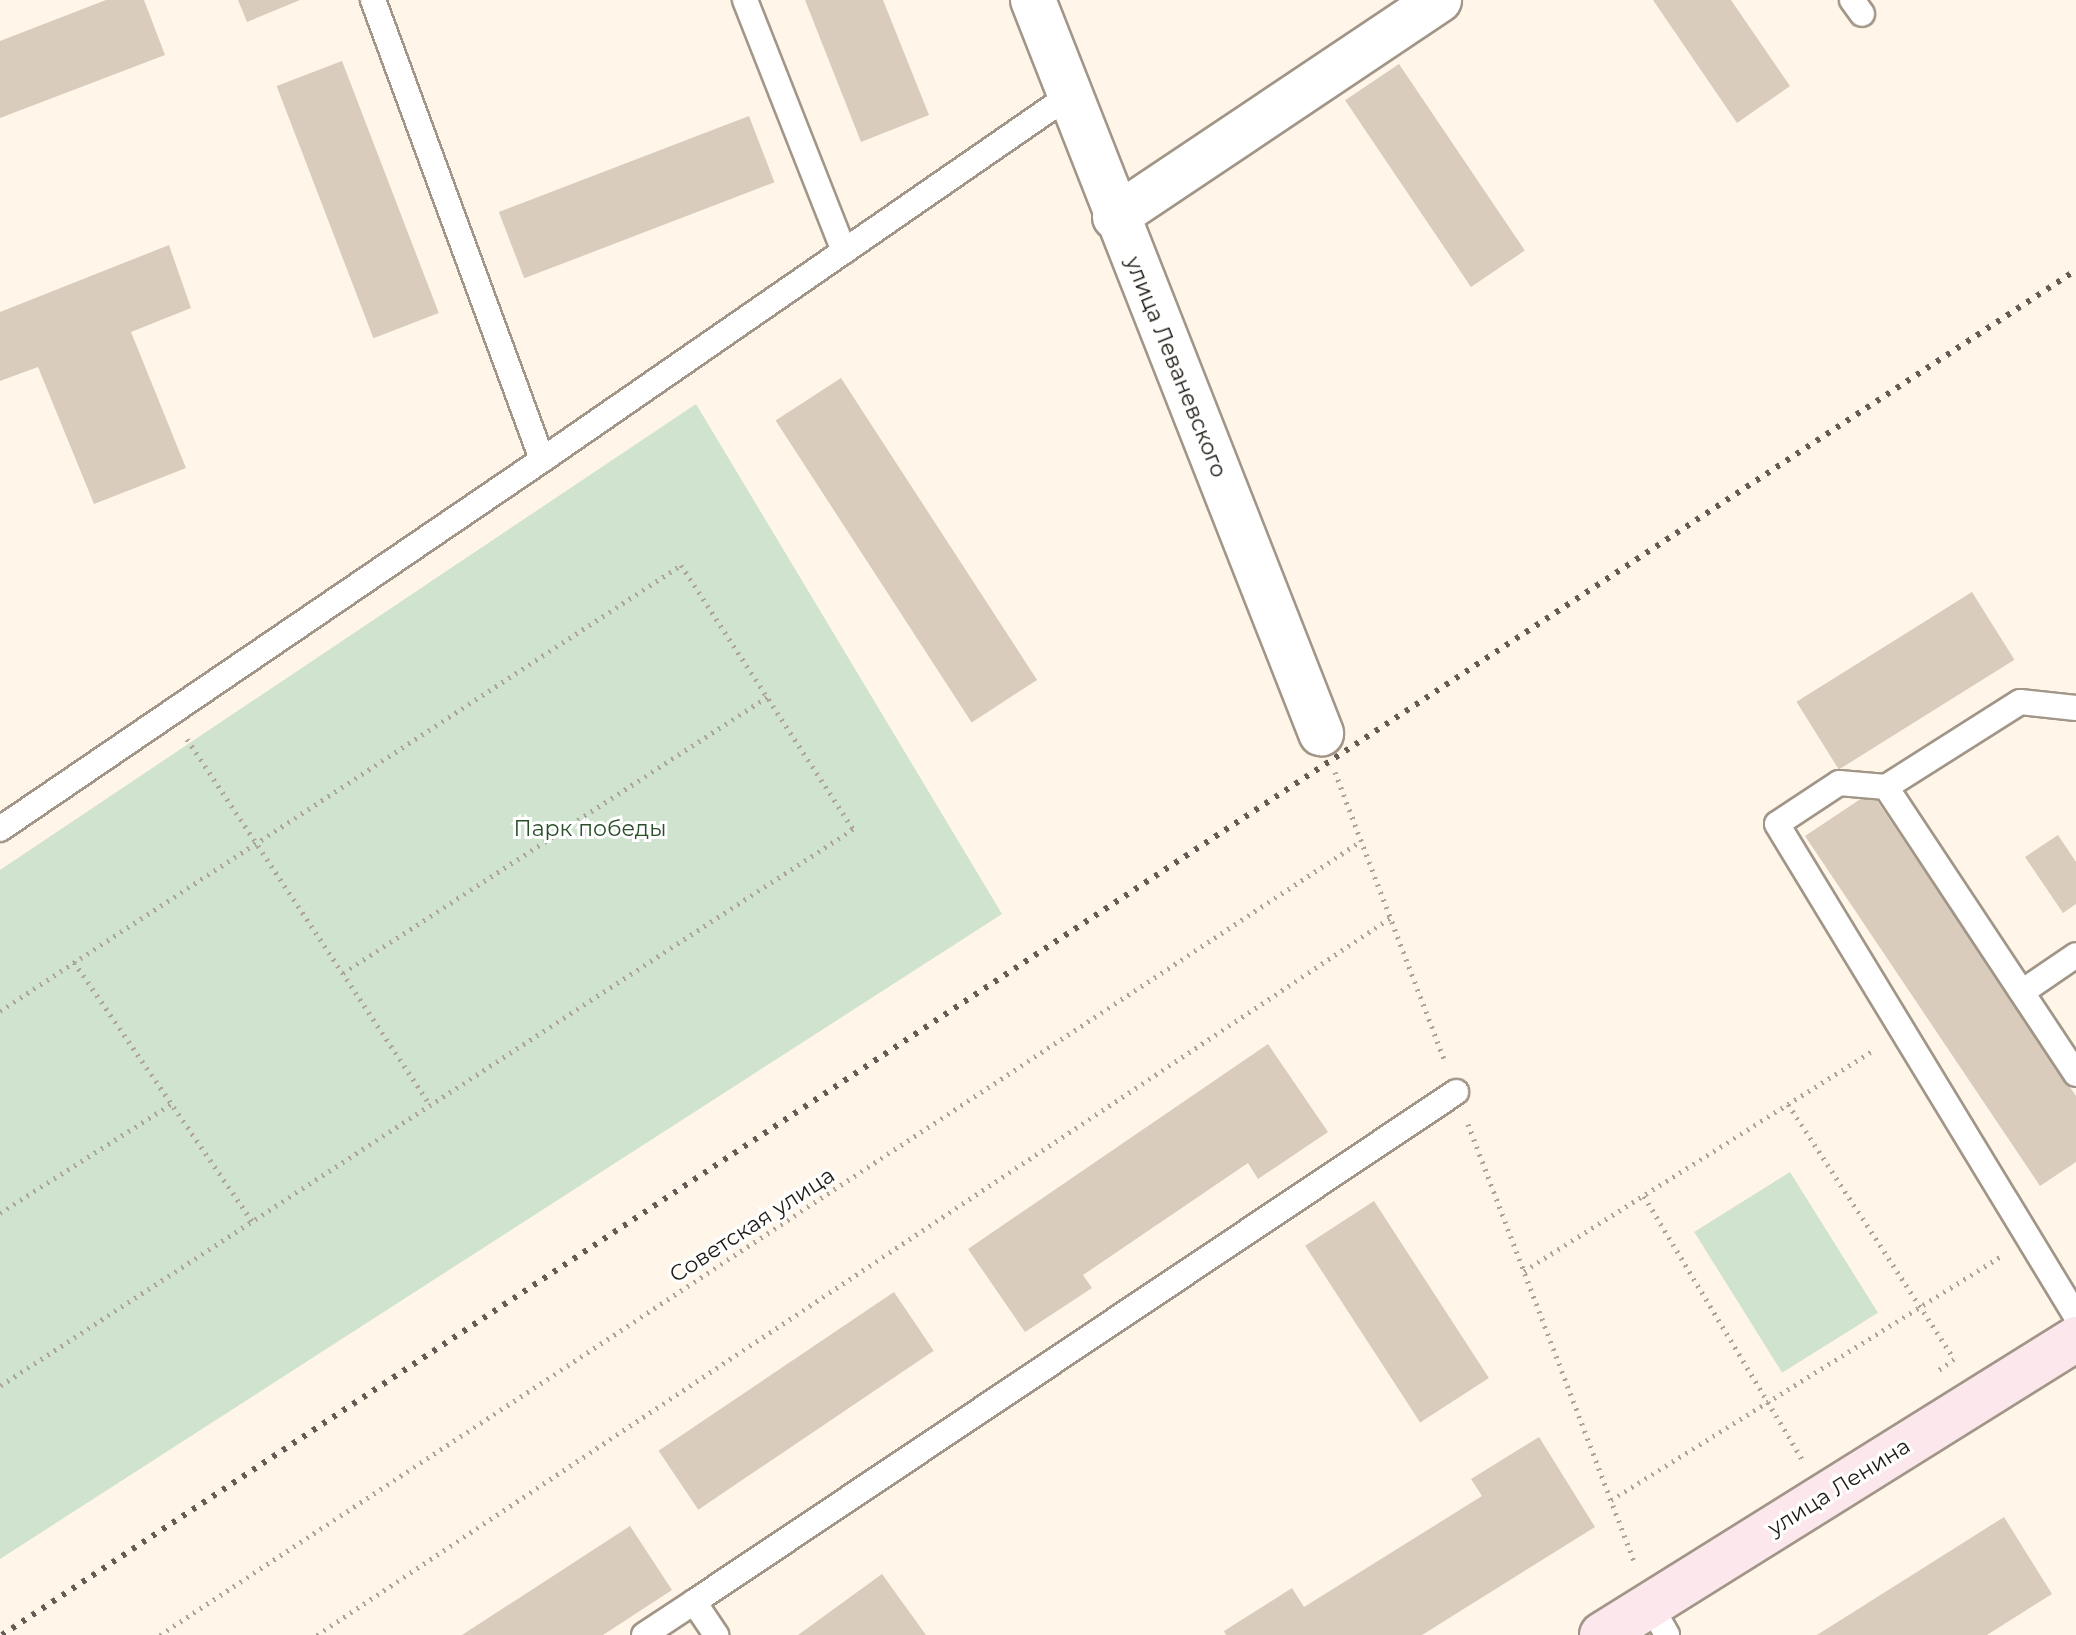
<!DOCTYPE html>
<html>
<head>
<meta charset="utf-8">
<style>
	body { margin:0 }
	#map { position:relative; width:2076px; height:1635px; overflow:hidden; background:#fff5e8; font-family:Montserrat,sans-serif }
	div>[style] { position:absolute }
	.green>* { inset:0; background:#cfe3ce; transform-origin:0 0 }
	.building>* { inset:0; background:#d9ccbd; transform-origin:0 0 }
	.path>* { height:5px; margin-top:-2.5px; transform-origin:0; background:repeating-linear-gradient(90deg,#ada59a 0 2px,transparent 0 8px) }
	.roads { filter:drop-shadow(2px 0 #a19687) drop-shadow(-2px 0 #a19687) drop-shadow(0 2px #a19687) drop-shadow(0 -2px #a19687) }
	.service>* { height:24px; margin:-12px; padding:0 12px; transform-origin:12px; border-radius:12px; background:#fff }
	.minor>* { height:44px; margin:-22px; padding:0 22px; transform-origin:22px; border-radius:22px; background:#fff }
	.secondary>* { height:44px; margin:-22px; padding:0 22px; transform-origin:22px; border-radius:22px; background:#fce7ed }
	.rail>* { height:6px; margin-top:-3px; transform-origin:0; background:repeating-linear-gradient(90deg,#625c54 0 4px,transparent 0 12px) }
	span { translate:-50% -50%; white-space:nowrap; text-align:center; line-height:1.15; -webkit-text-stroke:6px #fff; paint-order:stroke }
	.street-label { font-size:22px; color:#1e1a14 }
	.park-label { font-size:22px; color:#2b4e2b }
</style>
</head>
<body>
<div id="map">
	<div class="green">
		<i style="clip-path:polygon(696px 404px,1002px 914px,0 1559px,0 870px)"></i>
		<i style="left:1790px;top:1172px;width:166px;height:113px;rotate:58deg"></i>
	</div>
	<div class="building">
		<i style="clip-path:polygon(106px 0,144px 0,165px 55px,0 118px,0 41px)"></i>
		<i style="clip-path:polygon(238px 0,300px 0,247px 22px)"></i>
		<i style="clip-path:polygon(805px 0,883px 0,929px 115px,861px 142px)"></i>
		<i style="clip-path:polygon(1653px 0,1731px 0,1790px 86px,1737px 123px)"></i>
		<i style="left:342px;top:61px;width:270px;height:70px;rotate:69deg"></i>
		<i style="left:1399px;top:64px;width:225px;height:65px;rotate:56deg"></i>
		<i style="left:749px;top:116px;width:71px;height:268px;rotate:69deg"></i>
		<i style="clip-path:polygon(169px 245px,191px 308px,131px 332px,186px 468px,94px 504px,38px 367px,0 381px,0 312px)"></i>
		<i style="left:841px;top:378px;width:360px;height:78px;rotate:57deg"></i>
		<i style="left:1972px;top:592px;width:80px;height:207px;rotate:58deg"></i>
		<i style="clip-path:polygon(1871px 792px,2076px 1096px,2076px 1162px,2040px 1186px,1805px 836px)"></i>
		<i style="clip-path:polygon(2058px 835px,2076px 862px,2076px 904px,2063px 913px,2025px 857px)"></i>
		<i style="clip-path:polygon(1268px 1044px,1328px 1132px,1258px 1179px,1248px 1163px,1083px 1275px,1092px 1288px,1025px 1332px,968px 1249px)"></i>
		<i style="left:1374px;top:1201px;width:211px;height:82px;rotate:57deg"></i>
		<i style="left:894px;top:1292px;width:71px;height:284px;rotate:56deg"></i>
		<i style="clip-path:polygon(1539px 1437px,1595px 1527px,1422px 1635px,1226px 1635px,1224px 1631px,1292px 1588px,1304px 1607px,1482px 1496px,1471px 1479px)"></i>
		<i style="clip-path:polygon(2004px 1517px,2052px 1594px,1987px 1635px,1817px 1635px)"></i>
		<i style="clip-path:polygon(630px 1526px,672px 1590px,603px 1635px,462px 1635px)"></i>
		<i style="clip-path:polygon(882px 1574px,926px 1635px,798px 1635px)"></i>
	</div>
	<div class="path">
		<i style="left:187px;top:739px;width:439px;rotate:56.4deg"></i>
		<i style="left:1335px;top:772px;width:310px;rotate:69.2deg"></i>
		<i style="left:74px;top:962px;width:314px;rotate:55.5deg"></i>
		<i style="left:343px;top:973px;width:506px;rotate:-33.06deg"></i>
		<i style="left:0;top:1011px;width:814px;rotate:-33.22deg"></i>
		<i style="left:681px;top:565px;width:315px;rotate:56.9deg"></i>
		<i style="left:853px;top:829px;width:1019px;rotate:146.86deg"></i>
		<i style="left:1788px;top:1104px;width:304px;rotate:56.9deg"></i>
		<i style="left:1954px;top:1359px;width:22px;rotate:144deg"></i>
		<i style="left:1468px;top:1124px;width:470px;rotate:69.2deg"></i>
		<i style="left:1644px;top:1196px;width:307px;rotate:59deg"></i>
		<i style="left:0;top:1213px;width:203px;rotate:-32.5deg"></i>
		<i style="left:1524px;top:1271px;width:415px;rotate:-32.3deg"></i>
		<i style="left:1611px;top:1500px;width:460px;rotate:-32deg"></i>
		<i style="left:160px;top:1635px;width:1440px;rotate:-33.47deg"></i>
		<i style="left:317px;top:1635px;width:1291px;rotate:-33.75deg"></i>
	</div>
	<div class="roads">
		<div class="service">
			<i style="left:373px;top:0;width:490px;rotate:69.8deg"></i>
			<i style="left:542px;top:460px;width:642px;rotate:-34.66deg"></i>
			<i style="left:745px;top:0;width:270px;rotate:68.5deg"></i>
			<i style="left:1852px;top:0;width:17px;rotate:54deg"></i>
			<i style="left:2076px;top:708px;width:56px;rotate:-173.9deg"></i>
			<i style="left:2020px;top:702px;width:159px;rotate:147.6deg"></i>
			<i style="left:1886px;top:787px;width:47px;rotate:-175.1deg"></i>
			<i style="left:1839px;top:783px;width:74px;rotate:146.5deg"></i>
			<i style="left:1777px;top:824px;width:576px;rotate:58.71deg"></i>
			<i style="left:1886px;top:787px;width:344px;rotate:56.5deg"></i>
			<i style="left:0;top:829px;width:656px;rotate:-34.25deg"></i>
			<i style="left:2022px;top:992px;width:65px;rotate:-34.4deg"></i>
			<i style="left:694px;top:1602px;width:917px;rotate:-33.79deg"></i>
			<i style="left:1650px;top:1605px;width:34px;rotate:60deg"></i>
			<i style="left:644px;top:1635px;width:60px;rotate:-33.4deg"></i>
			<i style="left:694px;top:1602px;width:40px;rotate:56deg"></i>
		</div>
		<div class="minor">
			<i style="left:1033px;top:0;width:788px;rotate:68.55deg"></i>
			<i style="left:1115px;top:217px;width:390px;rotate:-33.8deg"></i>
		</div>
		<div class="secondary">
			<i style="left:1602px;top:1635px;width:559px;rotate:-31.98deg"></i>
		</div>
	</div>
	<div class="rail">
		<i style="left:2px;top:1635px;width:2483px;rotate:-33.35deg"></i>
	</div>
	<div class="street-label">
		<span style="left:1176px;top:367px;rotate:68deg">улица Леваневского</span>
		<span style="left:752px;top:1225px;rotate:-33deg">Советская улица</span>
		<span style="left:1839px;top:1487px;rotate:-32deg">улица Ленина</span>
	</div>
	<div class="park-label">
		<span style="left:590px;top:829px">Парк победы</span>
	</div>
</div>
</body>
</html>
